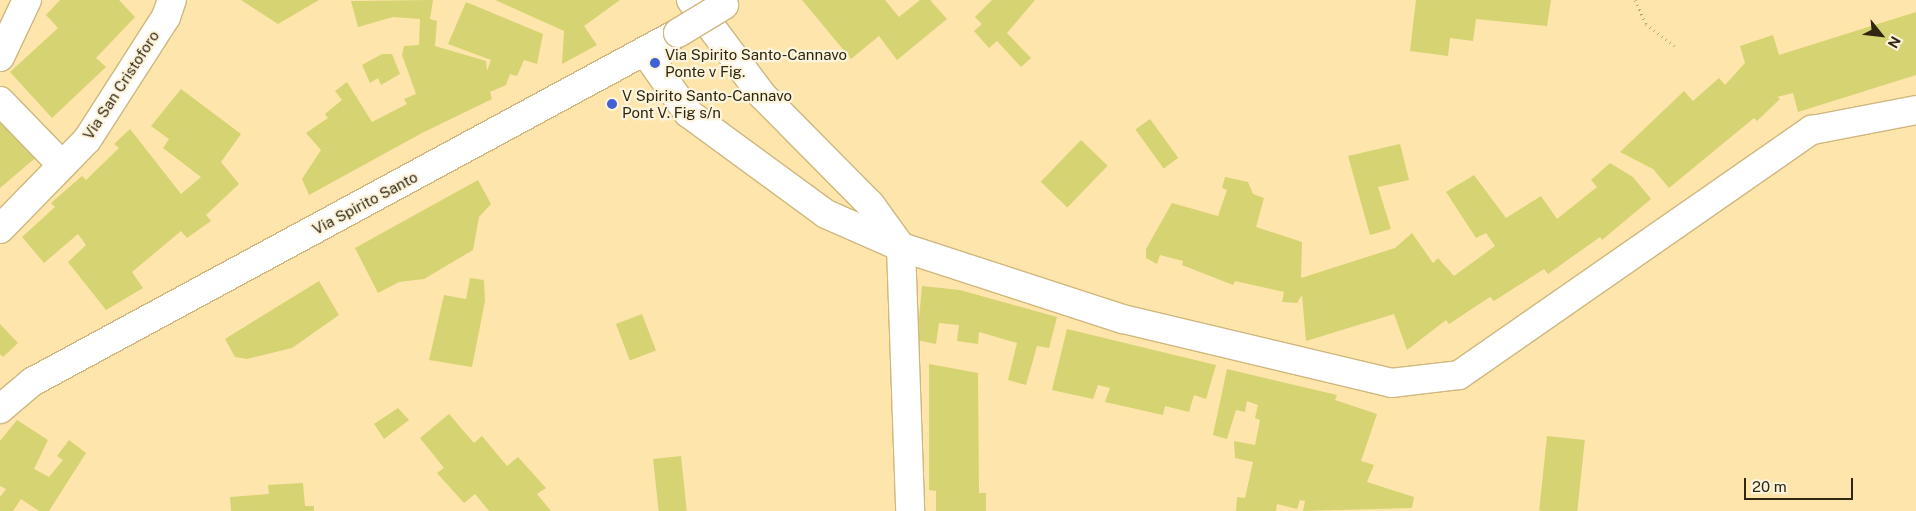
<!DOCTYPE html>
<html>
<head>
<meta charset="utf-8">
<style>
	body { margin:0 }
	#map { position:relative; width:1916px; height:511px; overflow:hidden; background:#fee5ab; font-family:"Public Sans",sans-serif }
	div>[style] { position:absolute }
	.building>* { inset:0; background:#d6d372; transform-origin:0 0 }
	.path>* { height:3px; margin-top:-1.5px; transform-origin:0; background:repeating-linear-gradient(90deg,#b8a476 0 1px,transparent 0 5px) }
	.roads { filter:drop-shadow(1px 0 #cfb77e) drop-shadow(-1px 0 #cfb77e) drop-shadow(0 1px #cfb77e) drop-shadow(0 -1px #cfb77e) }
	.minor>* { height:28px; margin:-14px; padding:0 14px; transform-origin:14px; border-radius:14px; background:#fff }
	.bridges { filter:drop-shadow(1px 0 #cfb77e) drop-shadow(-1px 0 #cfb77e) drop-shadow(0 1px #cfb77e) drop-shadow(0 -1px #cfb77e) }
	.minor-bridge>* { height:28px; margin:-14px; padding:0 14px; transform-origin:14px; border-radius:14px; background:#fff }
	.dots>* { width:14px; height:14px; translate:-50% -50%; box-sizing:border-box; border:2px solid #fdf4dd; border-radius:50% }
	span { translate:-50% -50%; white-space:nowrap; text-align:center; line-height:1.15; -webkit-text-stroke:4.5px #fdf4dd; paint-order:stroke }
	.poi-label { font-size:15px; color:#312710 }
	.left { translate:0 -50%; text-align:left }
	.street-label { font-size:15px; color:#312710 }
	.north { position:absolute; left:1856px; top:10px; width:50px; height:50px; -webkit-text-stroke:4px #fdf4dd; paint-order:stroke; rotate:119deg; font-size:14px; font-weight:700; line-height:20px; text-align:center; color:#312710 }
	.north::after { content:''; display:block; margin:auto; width:18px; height:22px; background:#312710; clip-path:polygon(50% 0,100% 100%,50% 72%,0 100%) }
	.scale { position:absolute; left:1744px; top:478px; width:109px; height:22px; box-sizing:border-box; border:2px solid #312710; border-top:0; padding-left:6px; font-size:15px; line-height:18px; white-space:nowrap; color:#312710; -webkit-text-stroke:4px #fdf4dd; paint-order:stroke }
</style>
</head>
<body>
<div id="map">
	<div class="building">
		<i style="clip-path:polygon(60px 0,119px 0,135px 17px,96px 58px,106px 67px,52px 118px,10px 72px,58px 28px,46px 15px)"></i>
		<i style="clip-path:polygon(241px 0,319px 0,278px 24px)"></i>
		<i style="clip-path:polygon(433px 0,430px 19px,437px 21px,435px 46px,486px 61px,487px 71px,491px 60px,448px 44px,466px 2px,543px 34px,537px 64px,524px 60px,517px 76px,510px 74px,506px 85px,490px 92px,492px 99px,422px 133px,309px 195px,302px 179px,321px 150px,306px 133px,328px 118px,325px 114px,342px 100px,335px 91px,347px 82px,372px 122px,407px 104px,404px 99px,416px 94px,402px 55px,404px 46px,419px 45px,420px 19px,393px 17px,358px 27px,351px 1px)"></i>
		<i style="clip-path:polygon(495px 0,620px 0,584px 26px,597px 45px,562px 64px,564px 31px)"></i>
		<i style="clip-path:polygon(802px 0,885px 0,899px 17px,920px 0,930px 0,947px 19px,897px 60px,879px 36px,851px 59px)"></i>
		<i style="clip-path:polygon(992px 0,1035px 0,1007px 33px,1031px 58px,1021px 67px,997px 41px,989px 48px,974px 31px,982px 24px,975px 17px)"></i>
		<i style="clip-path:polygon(1416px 0,1551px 0,1547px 26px,1476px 19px,1473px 41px,1450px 38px,1448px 56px,1410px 51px)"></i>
		<i style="clip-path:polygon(1916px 12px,1916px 75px,1798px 112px,1793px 93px,1777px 97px,1780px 99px,1757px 121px,1754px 118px,1669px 188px,1653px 169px,1620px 152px,1684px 91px,1693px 101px,1719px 78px,1725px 85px,1745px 63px,1740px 46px,1773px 35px,1779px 55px)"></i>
		<i style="clip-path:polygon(382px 54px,392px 54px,400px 74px,381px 85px,378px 78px,370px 83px,362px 65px)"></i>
		<i style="clip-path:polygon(181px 89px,241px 134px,221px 162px,239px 184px,206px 215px,211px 221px,187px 238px,181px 231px,132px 272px,143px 288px,106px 310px,68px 262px,86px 245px,78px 234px,44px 263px,22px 237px,55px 207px,51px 203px,82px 176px,86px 180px,119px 148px,114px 144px,130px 129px,181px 194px,201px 177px,163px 148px,169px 139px,151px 126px)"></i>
		<i style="clip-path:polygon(0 112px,40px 154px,0 188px)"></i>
		<i style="left:1150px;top:119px;width:48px;height:18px;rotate:54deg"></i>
		<i style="left:1081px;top:140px;width:37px;height:58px;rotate:44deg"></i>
		<i style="clip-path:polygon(1400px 144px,1409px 180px,1378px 187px,1391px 229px,1370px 235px,1348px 156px)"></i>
		<i style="clip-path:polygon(1610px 163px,1633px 177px,1651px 199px,1602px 240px,1600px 237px,1548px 274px,1544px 269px,1494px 301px,1490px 297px,1449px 324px,1446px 320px,1407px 350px,1394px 314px,1306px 341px,1302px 295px,1297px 303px,1282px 302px,1284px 292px,1235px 281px,1233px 285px,1182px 265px,1183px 261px,1160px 255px,1157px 264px,1146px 258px,1146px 249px,1172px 203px,1218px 216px,1227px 190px,1222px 188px,1225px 177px,1248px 182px,1253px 194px,1264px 198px,1256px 227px,1302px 242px,1301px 278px,1395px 248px,1412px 233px,1433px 263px,1438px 258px,1454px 276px,1495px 246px,1486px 233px,1476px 238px,1446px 192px,1474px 175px,1506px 218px,1541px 196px,1557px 219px,1597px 187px,1591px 180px)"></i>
		<i style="clip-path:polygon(478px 180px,491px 204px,479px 217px,473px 250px,424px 279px,399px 282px,378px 293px,355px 248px)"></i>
		<i style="clip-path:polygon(470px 278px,484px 280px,485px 301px,472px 367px,429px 360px,444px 295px,466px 299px)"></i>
		<i style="clip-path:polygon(319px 281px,339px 315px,292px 348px,247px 359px,235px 357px,225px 339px)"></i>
		<i style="clip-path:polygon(922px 286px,960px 290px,1057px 317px,1049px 348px,1037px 346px,1026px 385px,1008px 380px,1017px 343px,979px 332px,978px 344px,957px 341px,959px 325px,939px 323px,936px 344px,917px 340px)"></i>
		<i style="left:642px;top:314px;width:39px;height:28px;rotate:69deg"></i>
		<i style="clip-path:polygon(0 324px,18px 343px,3px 357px,0 354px)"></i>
		<i style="clip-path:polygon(1067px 329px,1216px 365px,1206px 399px,1194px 395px,1189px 412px,1165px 406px,1163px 415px,1105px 402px,1110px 388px,1098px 385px,1093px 399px,1052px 390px)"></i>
		<i style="clip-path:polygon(929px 364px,978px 373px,979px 493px,986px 493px,986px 511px,936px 511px,936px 491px,929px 490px)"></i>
		<i style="clip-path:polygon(1227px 369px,1337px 395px,1335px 400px,1377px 414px,1361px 461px,1374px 465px,1367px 482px,1414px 497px,1412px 508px,1303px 511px,1305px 501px,1300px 500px,1297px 509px,1277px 504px,1276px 511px,1236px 511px,1237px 497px,1245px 498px,1253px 462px,1235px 458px,1234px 441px,1255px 445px,1260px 420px,1255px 418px,1258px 405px,1247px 401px,1245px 412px,1236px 410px,1227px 439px,1213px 435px)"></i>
		<i style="clip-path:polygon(398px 408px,409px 420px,384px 439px,374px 424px)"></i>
		<i style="clip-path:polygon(449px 414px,474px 443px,482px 436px,507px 466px,518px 457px,546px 488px,537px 494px,551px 511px,489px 511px,475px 494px,464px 503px,437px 473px,444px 468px,420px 438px)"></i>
		<i style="clip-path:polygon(17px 420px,48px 440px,34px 469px,49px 477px,63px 460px,57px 456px,69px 440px,86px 453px,49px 511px,39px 511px,21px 499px,13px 511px,0 511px,0 497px,6px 489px,0 486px,0 441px)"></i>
		<i style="left:1547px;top:436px;width:38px;height:75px;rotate:6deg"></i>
		<i style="left:681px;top:456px;width:55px;height:28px;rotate:84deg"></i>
		<i style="clip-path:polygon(303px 483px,305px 506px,314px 506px,314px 511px,231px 511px,230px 497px,269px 494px,268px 485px)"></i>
	</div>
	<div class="path">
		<i style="left:1635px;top:0;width:26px;rotate:65deg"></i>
		<i style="left:1646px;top:24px;width:36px;rotate:37deg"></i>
	</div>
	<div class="roads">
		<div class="minor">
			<i style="left:691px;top:0;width:119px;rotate:53.2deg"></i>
			<i style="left:762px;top:95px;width:153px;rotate:45.3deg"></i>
			<i style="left:870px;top:204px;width:53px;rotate:54.2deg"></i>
			<i style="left:901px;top:247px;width:264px;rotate:88deg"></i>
			<i style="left:645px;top:52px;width:75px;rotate:54.8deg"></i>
			<i style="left:688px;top:113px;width:171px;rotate:36.2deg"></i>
			<i style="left:826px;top:214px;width:82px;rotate:23.7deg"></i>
			<i style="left:901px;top:247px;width:233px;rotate:18deg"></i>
			<i style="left:1123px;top:319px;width:276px;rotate:13.4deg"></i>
			<i style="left:1391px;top:383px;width:68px;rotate:-6.7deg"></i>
			<i style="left:1459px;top:375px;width:430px;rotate:-34.8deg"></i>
			<i style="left:1812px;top:130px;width:106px;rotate:-10.9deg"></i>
			<i style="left:0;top:57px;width:63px;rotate:-64.7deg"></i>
			<i style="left:0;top:101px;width:89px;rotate:45.9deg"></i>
			<i style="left:0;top:229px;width:124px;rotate:-45.7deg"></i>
			<i style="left:87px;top:140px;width:146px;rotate:-57.3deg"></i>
			<i style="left:166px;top:17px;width:18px;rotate:-71deg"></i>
			<i style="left:0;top:409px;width:42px;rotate:-40.2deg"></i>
			<i style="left:32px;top:382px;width:734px;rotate:-28.38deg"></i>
		</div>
	</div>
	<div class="bridges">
		<div class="minor-bridge">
			<i style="left:678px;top:33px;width:54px;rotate:-31.3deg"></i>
		</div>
	</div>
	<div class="dots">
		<i style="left:655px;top:63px;background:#4061d3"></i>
		<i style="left:612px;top:104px;background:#4061d3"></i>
	</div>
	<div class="poi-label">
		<span class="left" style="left:665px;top:63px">Via Spirito Santo-Cannavo<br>Ponte v Fig.</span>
		<span class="left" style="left:622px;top:104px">V Spirito Santo-Cannavo<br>Pont V. Fig s/n</span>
	</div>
	<div class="street-label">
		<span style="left:121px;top:85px;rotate:-57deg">Via San Cristoforo</span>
		<span style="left:365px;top:203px;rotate:-28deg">Via Spirito Santo</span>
	</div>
	<div class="north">N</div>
	<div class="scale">20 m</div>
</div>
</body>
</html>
